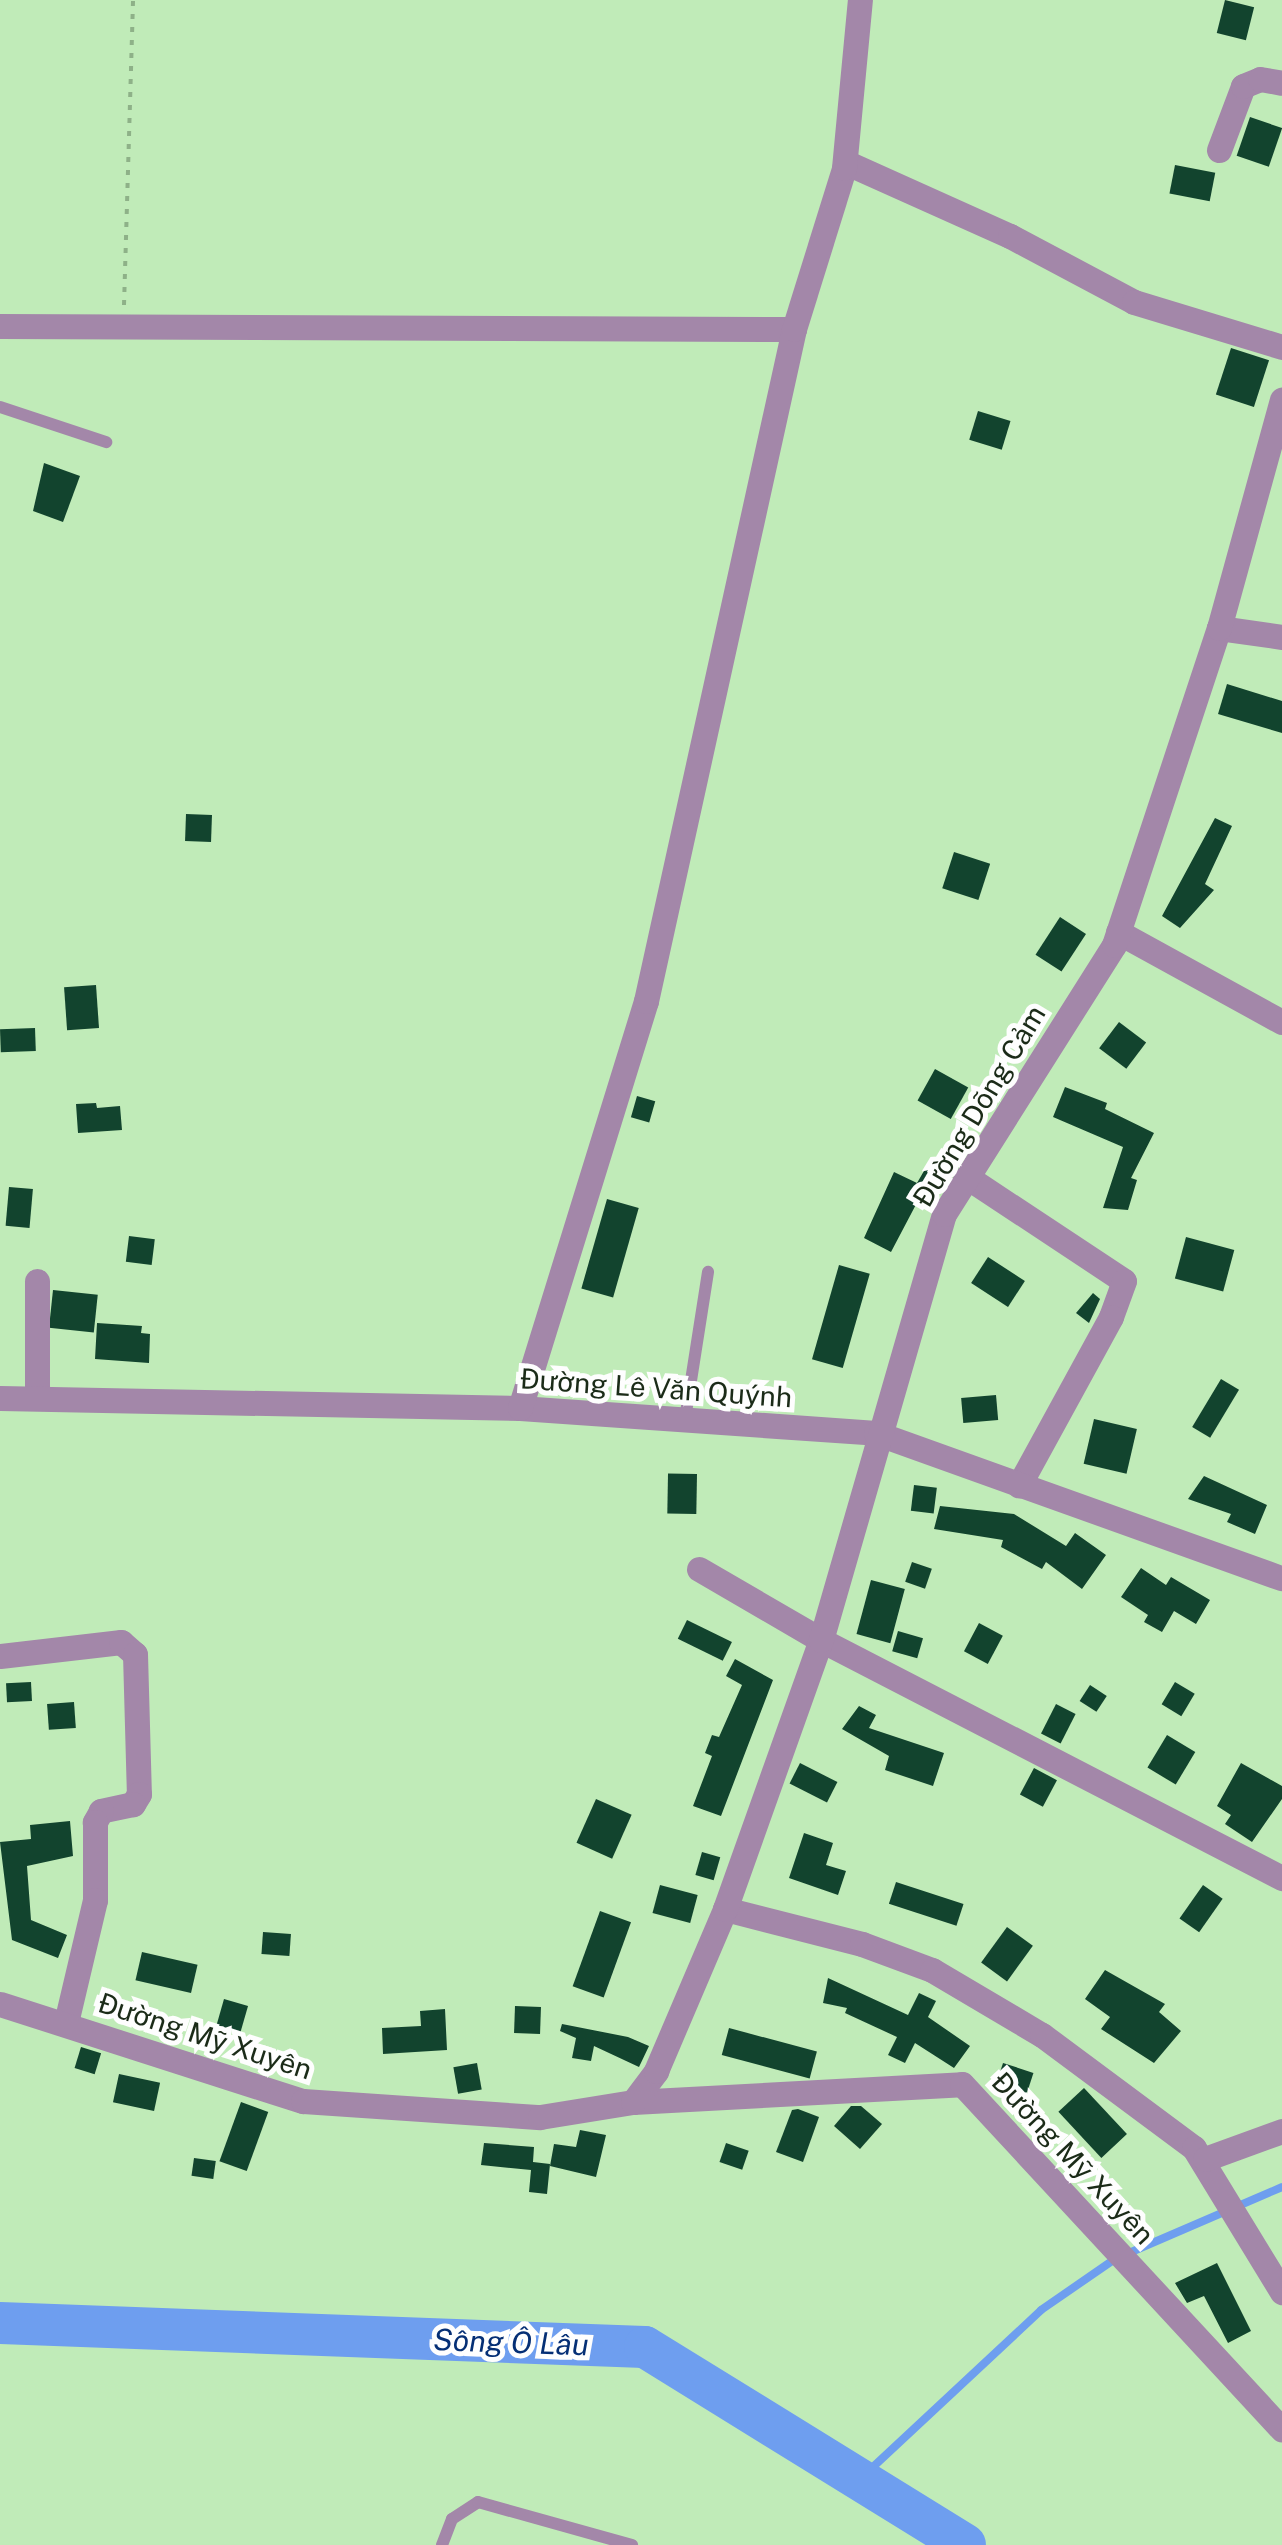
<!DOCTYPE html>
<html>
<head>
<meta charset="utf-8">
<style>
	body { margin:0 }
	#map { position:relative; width:1282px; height:2545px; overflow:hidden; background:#c0ebb8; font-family:"Public Sans",sans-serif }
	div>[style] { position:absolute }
	.stream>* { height:8px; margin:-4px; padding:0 4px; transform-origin:4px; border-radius:4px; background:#6e9eef }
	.river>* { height:42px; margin:-21px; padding:0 21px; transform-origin:21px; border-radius:21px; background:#6e9eef }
	.building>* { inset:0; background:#12442e; transform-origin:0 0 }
	.path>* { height:4px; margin-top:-2px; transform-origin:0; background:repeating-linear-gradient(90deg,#8eb188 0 5px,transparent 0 13px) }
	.lane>* { height:12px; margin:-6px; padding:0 6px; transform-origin:6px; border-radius:6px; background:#a387a9 }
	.street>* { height:25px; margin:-12.5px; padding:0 12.5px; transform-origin:12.5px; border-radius:12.5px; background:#a387a9 }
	span { translate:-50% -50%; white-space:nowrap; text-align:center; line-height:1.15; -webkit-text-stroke:10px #fefefe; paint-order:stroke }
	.street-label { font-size:28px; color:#1b2b18 }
	.water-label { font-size:30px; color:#052f75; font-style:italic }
</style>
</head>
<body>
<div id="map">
	<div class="stream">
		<i style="left:859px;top:2480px;width:249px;rotate:-43deg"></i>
		<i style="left:1041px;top:2310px;width:90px;rotate:-34.6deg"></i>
		<i style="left:1115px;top:2259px;width:182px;rotate:-23.3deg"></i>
	</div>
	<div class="river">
		<i style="left:0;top:2323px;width:645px;rotate:2.13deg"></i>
		<i style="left:645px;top:2347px;width:376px;rotate:31.7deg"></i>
	</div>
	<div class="building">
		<i style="left:1225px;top:0;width:30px;height:34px;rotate:14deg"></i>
		<i style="left:1250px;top:117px;width:34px;height:41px;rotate:19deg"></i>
		<i style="left:1175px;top:165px;width:41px;height:29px;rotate:11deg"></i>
		<i style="left:1231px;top:348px;width:40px;height:49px;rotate:18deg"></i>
		<i style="left:978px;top:411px;width:34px;height:30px;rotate:17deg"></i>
		<i style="clip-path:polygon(44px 463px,80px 476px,63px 522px,33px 511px)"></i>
		<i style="clip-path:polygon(1227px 684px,1282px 701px,1282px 733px,1218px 714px)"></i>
		<i style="left:186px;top:814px;width:26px;height:27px;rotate:2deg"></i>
		<i style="clip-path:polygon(1215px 818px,1232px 826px,1205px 884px,1214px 890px,1180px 928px,1162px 916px)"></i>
		<i style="left:954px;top:852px;width:38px;height:38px;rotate:18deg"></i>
		<i style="left:1060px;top:917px;width:31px;height:45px;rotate:33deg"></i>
		<i style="left:96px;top:985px;width:43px;height:32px;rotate:86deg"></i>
		<i style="left:1119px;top:1022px;width:34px;height:33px;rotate:37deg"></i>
		<i style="left:35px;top:1028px;width:23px;height:35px;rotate:88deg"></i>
		<i style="left:935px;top:1069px;width:38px;height:36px;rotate:29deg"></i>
		<i style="clip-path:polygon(1065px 1087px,1107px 1103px,1105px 1109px,1154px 1133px,1131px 1178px,1137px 1180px,1128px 1210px,1103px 1208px,1123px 1147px,1053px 1117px)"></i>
		<i style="left:637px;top:1096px;width:19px;height:22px;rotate:16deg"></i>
		<i style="clip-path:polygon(96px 1103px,97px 1108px,120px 1106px,122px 1130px,78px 1133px,76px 1104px)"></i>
		<i style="clip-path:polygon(928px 1164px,949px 1176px,932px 1202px,921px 1195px,891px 1252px,864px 1238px,894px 1172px,917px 1183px)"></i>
		<i style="left:9px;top:1187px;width:24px;height:39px;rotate:5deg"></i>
		<i style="left:607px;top:1199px;width:33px;height:93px;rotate:16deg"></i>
		<i style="left:129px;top:1236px;width:26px;height:26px;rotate:7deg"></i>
		<i style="left:1186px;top:1237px;width:50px;height:43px;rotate:15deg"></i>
		<i style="left:988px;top:1257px;width:44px;height:31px;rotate:33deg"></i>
		<i style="left:839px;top:1265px;width:32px;height:98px;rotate:16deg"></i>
		<i style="left:53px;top:1290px;width:45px;height:38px;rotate:6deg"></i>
		<i style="clip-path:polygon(1093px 1293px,1100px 1299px,1089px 1323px,1076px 1313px)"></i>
		<i style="clip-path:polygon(97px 1323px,142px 1326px,141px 1333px,150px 1334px,149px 1363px,95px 1359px)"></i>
		<i style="left:1221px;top:1379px;width:21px;height:56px;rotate:31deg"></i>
		<i style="left:996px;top:1395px;width:25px;height:35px;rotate:85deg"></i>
		<i style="left:1094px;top:1419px;width:44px;height:46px;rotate:13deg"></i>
		<i style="left:697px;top:1474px;width:40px;height:29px;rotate:91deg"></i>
		<i style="clip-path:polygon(1204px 1476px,1267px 1505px,1255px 1534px,1227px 1522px,1231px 1514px,1188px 1499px)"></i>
		<i style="left:914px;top:1485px;width:23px;height:26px;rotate:7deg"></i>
		<i style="clip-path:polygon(940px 1506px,1014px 1514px,1066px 1546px,1075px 1533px,1106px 1555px,1082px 1589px,1046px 1562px,1042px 1569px,1001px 1547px,1003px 1540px,934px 1529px)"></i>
		<i style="left:912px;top:1562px;width:21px;height:21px;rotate:19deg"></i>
		<i style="clip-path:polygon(1141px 1568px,1166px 1585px,1171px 1577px,1210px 1600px,1196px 1624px,1174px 1611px,1162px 1632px,1144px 1622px,1148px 1615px,1121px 1597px)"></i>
		<i style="left:871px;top:1580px;width:35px;height:56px;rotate:15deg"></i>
		<i style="left:687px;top:1620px;width:50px;height:21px;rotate:26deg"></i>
		<i style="left:979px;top:1623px;width:27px;height:32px;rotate:28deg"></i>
		<i style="left:898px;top:1631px;width:26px;height:21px;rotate:16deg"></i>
		<i style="clip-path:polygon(735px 1659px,773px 1680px,721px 1816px,693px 1806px,712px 1756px,705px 1753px,712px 1735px,719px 1737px,742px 1685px,726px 1676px)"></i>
		<i style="left:31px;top:1682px;width:19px;height:25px;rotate:87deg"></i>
		<i style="left:1175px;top:1682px;width:23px;height:26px;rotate:31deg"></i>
		<i style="left:1090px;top:1685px;width:20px;height:19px;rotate:33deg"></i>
		<i style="left:74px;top:1702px;width:26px;height:27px;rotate:86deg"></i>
		<i style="left:1056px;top:1704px;width:22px;height:33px;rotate:27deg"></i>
		<i style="clip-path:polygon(859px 1706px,876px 1715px,869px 1728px,944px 1753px,933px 1786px,885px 1770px,889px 1756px,842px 1729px)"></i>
		<i style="left:1167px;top:1735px;width:33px;height:38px;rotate:31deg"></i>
		<i style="left:800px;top:1763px;width:42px;height:23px;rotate:27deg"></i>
		<i style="clip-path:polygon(1241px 1763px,1282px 1786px,1282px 1799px,1252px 1842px,1225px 1824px,1231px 1815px,1217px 1806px)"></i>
		<i style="left:1034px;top:1768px;width:26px;height:30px;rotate:28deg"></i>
		<i style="left:596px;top:1799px;width:39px;height:48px;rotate:24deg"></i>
		<i style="clip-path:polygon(70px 1821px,73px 1856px,27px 1866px,31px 1920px,67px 1935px,58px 1958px,12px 1940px,0 1842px,31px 1839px,30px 1825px)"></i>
		<i style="clip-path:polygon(804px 1833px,833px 1843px,826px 1865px,846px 1871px,838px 1895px,789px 1878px)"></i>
		<i style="left:702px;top:1852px;width:19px;height:24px;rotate:16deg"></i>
		<i style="left:896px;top:1882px;width:71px;height:23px;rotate:18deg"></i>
		<i style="left:660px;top:1885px;width:39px;height:29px;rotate:15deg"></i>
		<i style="left:1203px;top:1885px;width:24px;height:41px;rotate:35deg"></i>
		<i style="left:600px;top:1911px;width:33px;height:80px;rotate:20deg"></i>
		<i style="left:1007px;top:1927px;width:32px;height:44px;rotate:36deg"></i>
		<i style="left:263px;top:1932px;width:28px;height:22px;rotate:4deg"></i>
		<i style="left:142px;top:1952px;width:57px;height:29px;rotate:13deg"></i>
		<i style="clip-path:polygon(1105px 1970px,1165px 2004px,1159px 2012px,1181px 2031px,1154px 2063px,1101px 2029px,1110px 2017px,1085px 1999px)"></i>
		<i style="clip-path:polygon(828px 1978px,908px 2015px,919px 1993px,936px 2001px,928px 2017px,970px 2046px,954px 2068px,915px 2043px,905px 2063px,888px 2055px,897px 2037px,845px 2013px,847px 2008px,823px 2003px)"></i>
		<i style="left:224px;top:1999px;width:25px;height:28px;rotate:16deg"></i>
		<i style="left:515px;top:2006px;width:26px;height:27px;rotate:2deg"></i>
		<i style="clip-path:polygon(445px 2009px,447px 2050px,383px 2054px,382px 2028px,421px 2026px,420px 2011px)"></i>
		<i style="clip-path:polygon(562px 2024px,628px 2037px,649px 2046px,639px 2067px,594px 2046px,591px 2061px,572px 2058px,576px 2038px,560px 2031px)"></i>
		<i style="left:729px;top:2028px;width:91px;height:28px;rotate:15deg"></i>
		<i style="left:81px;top:2047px;width:21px;height:22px;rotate:17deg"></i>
		<i style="left:477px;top:2063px;width:27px;height:24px;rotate:80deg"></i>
		<i style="left:1003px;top:2063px;width:32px;height:32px;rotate:18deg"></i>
		<i style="left:119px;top:2074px;width:42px;height:29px;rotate:12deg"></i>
		<i style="left:1084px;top:2088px;width:63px;height:35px;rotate:47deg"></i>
		<i style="left:241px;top:2102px;width:29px;height:63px;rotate:20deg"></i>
		<i style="clip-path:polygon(851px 2106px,861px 2106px,882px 2124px,860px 2149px,834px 2126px)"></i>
		<i style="clip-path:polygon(798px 2109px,819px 2117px,803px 2162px,776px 2152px,792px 2110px)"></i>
		<i style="clip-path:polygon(580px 2130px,606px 2135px,596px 2177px,550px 2166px,554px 2144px,576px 2147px)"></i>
		<i style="clip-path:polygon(484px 2143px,534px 2147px,533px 2162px,550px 2164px,547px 2194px,529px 2192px,531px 2170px,481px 2165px)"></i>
		<i style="left:726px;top:2143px;width:24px;height:20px;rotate:19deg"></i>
		<i style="left:194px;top:2158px;width:22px;height:18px;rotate:8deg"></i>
		<i style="clip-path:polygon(1217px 2263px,1251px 2331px,1228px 2343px,1204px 2296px,1187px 2303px,1175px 2283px)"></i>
	</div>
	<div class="path">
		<i style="left:124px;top:305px;width:305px;rotate:-88.3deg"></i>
	</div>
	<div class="lane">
		<i style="left:0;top:407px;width:112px;rotate:18.3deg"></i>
		<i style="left:685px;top:1419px;width:149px;rotate:-81.1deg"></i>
		<i style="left:442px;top:2545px;width:28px;rotate:-69deg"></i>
		<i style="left:452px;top:2519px;width:31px;rotate:-33deg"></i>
		<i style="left:478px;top:2502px;width:160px;rotate:15.6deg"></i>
	</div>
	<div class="street">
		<i style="left:1219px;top:150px;width:68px;rotate:-69.4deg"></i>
		<i style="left:1243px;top:86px;width:18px;rotate:-22deg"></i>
		<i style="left:1260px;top:79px;width:22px;rotate:10deg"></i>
		<i style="left:845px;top:162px;width:181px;rotate:24.2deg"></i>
		<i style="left:1010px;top:236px;width:140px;rotate:28deg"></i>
		<i style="left:1134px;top:302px;width:155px;rotate:16.9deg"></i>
		<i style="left:0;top:326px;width:794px;rotate:0.22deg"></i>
		<i style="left:1219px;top:628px;width:64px;rotate:8.1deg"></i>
		<i style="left:1118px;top:932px;width:187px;rotate:28.8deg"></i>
		<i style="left:967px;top:1177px;width:188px;rotate:33.5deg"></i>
		<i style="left:1124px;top:1281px;width:38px;rotate:110deg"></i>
		<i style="left:1111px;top:1317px;width:192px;rotate:118.7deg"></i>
		<i style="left:37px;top:1281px;width:117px;rotate:90deg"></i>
		<i style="left:0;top:1398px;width:520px;rotate:1.1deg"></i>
		<i style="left:520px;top:1408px;width:357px;rotate:4deg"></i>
		<i style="left:876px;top:1433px;width:431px;rotate:19.7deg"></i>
		<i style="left:520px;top:1408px;width:426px;rotate:-72.8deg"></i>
		<i style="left:646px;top:1001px;width:688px;rotate:-77.58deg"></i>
		<i style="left:794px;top:329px;width:169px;rotate:-72.7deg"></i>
		<i style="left:844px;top:168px;width:169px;rotate:-84.6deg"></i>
		<i style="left:699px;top:1569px;width:141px;rotate:30.2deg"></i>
		<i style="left:821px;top:1640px;width:519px;rotate:27.31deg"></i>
		<i style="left:0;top:1656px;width:122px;rotate:-6.6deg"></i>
		<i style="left:121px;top:1642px;width:18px;rotate:41deg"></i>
		<i style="left:135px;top:1654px;width:140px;rotate:88.4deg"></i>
		<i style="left:139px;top:1794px;width:12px;rotate:121deg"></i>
		<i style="left:133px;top:1804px;width:33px;rotate:168deg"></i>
		<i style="left:101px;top:1811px;width:13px;rotate:119deg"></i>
		<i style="left:95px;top:1822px;width:78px;rotate:90deg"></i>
		<i style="left:95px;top:1900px;width:126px;rotate:103.3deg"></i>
		<i style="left:725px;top:1909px;width:141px;rotate:14.3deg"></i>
		<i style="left:862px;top:1944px;width:75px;rotate:20.4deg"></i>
		<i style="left:932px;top:1970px;width:128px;rotate:30.6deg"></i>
		<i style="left:1042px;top:2035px;width:189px;rotate:36.6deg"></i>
		<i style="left:1194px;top:2148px;width:169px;rotate:58.6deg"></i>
		<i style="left:0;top:2004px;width:318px;rotate:17.8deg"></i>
		<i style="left:303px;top:2101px;width:238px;rotate:3.9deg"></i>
		<i style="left:540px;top:2117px;width:94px;rotate:-9.2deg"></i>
		<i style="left:633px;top:2102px;width:329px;rotate:-3.1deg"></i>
		<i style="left:962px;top:2084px;width:471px;rotate:47.2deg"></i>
		<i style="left:633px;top:2102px;width:39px;rotate:-53deg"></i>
		<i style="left:656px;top:2071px;width:176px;rotate:-66.9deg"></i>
		<i style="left:725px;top:1909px;width:286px;rotate:-70.4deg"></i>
		<i style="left:821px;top:1640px;width:443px;rotate:-73.9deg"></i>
		<i style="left:944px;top:1214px;width:318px;rotate:-57.7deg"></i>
		<i style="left:1114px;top:945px;width:334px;rotate:-71.7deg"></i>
		<i style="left:1219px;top:628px;width:237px;rotate:-74.6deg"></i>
		<i style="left:1205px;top:2159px;width:82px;rotate:-20deg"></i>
	</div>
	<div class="street-label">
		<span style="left:979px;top:1106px;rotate:-59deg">Đường Dõng Cảm</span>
		<span style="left:656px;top:1388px;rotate:4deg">Đường Lê Văn Quýnh</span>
		<span style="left:205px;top:2036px;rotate:18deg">Đường Mỹ Xuyên</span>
		<span style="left:1073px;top:2158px;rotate:47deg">Đường Mỹ Xuyên</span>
	</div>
	<div class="water-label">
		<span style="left:511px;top:2342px;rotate:2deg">Sông Ô Lâu</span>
	</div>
</div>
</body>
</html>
